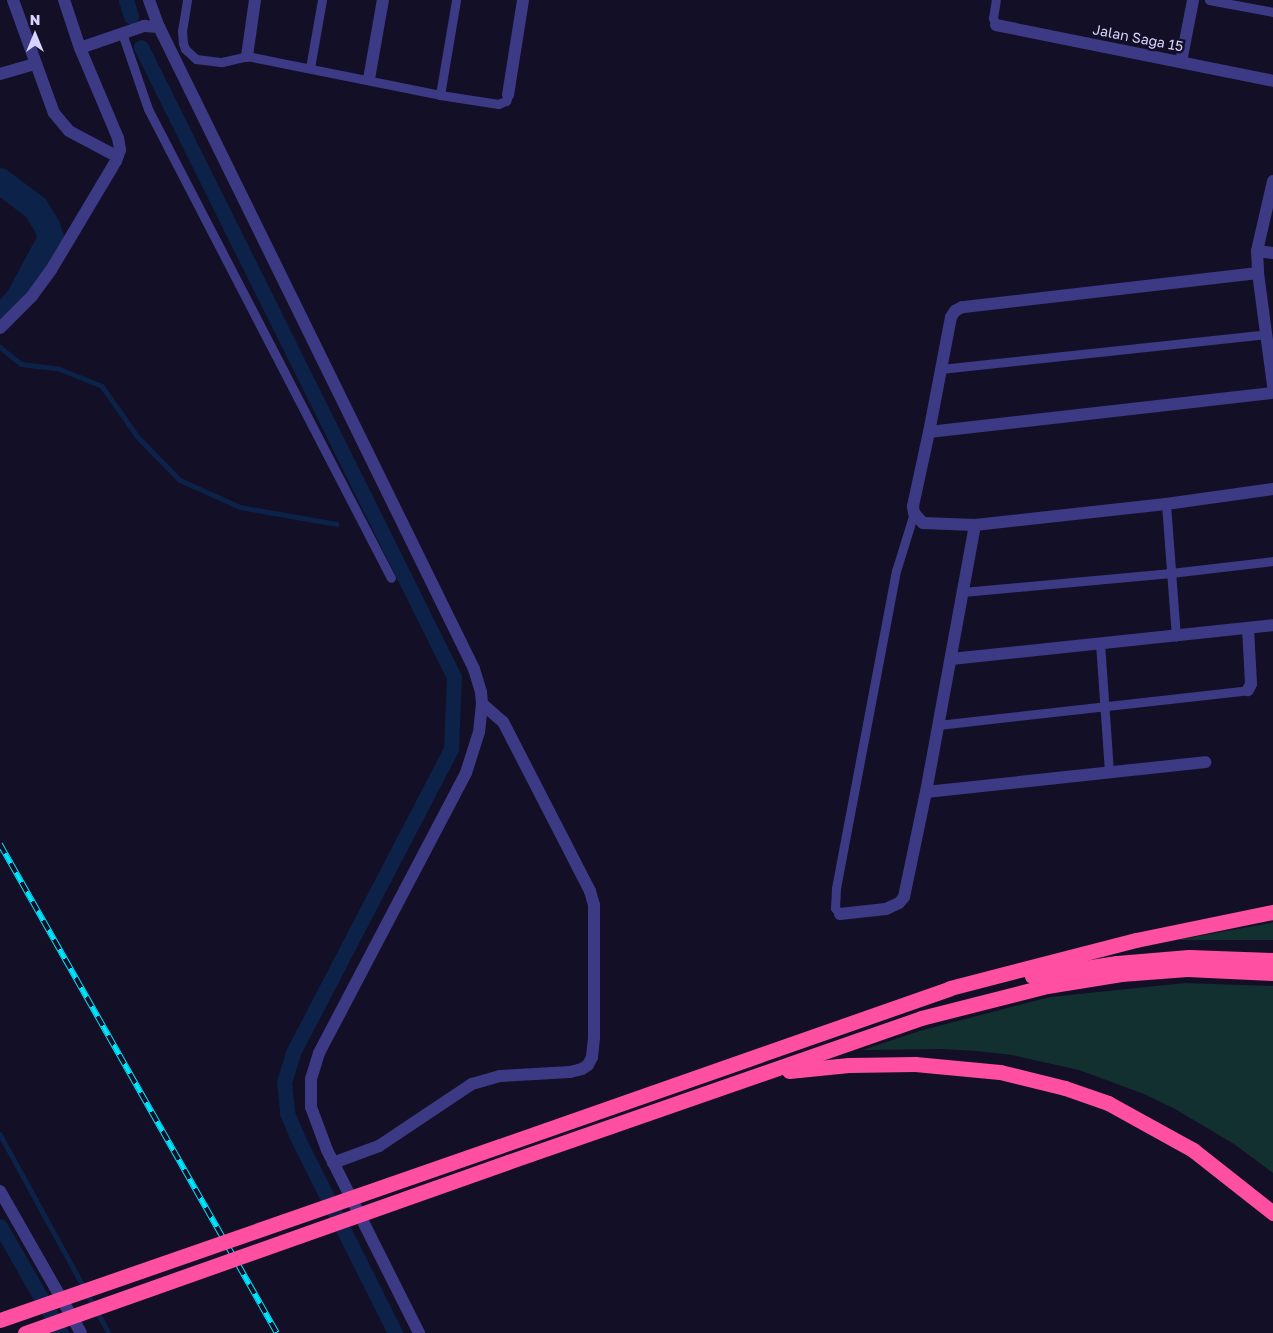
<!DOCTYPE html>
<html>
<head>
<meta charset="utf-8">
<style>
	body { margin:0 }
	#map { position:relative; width:1273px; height:1333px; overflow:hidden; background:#130f26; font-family:"Golos Text",sans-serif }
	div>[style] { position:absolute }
	.green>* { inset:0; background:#12302f }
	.stream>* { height:4.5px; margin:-2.25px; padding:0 2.25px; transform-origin:2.25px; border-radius:2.25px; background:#0c2248 }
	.canal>* { height:15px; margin:-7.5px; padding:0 7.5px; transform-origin:7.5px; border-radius:7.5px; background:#0c2248 }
	.river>* { height:26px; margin:-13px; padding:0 13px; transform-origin:13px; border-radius:13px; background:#0c2248 }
	.lane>* { height:9px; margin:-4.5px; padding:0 4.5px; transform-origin:4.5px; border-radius:4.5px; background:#3d3a85 }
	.street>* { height:12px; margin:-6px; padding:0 6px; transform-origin:6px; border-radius:6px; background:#3d3a85 }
	.highway>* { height:15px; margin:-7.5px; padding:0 7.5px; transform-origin:7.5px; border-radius:7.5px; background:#ff4fa3 }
	.rail>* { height:5.5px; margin-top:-2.75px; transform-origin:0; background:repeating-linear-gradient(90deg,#130f26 0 11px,#00e5ff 0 22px); box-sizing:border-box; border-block:1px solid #00e5ff }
	.highway-bridge>* { height:15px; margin:-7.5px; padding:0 7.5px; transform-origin:7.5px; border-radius:7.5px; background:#ff4fa3 }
	span { translate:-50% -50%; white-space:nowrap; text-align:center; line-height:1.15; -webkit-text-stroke:5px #130f26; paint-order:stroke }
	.street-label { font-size:14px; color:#d9d4ff }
	.north { position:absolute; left:10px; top:10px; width:50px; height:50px; -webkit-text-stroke:4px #130f26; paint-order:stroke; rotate:0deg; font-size:14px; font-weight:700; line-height:20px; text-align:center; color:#d9d4ff }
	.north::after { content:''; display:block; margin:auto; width:18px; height:22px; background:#d9d4ff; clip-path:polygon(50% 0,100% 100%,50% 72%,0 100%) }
</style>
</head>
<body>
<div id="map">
	<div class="green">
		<i style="clip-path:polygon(1273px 922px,1273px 940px,1177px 940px,1271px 923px)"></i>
		<i style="clip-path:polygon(1185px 983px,1273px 986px,1273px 1173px,1234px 1144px,1175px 1109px,1144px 1094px,1079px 1070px,1012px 1055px,977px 1051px,943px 1049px,862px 1050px,923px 1030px,1050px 997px)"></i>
	</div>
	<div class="stream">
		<i style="left:0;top:347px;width:27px;rotate:39deg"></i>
		<i style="left:21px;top:364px;width:39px;rotate:7deg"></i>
		<i style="left:60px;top:369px;width:45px;rotate:22deg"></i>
		<i style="left:102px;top:386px;width:62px;rotate:54.8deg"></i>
		<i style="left:138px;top:437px;width:60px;rotate:45.7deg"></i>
		<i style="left:180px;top:480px;width:66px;rotate:24.2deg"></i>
		<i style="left:240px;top:507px;width:98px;rotate:9.9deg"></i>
		<i style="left:0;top:1134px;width:227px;rotate:61.3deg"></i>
	</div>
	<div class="canal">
		<i style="left:126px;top:0;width:17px;rotate:73deg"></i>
		<i style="left:141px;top:47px;width:703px;rotate:63.58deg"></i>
		<i style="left:454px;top:677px;width:72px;rotate:92.4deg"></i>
		<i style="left:451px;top:749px;width:343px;rotate:117.5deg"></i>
		<i style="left:293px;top:1053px;width:30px;rotate:107deg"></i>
		<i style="left:284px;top:1082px;width:31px;rotate:84deg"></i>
		<i style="left:287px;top:1113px;width:30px;rotate:67deg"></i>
		<i style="left:299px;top:1141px;width:215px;rotate:63.4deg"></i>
		<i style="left:0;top:1226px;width:123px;rotate:60.3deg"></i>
	</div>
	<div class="river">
		<i style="left:0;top:181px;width:45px;rotate:36.9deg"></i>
		<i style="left:36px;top:208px;width:21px;rotate:59deg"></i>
		<i style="left:47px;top:226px;width:13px;rotate:72deg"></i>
		<i style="left:51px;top:238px;width:68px;rotate:118.1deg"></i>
		<i style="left:19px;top:298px;width:28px;rotate:132deg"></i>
	</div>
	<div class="lane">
		<i style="left:187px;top:0;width:30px;rotate:99deg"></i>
		<i style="left:182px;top:30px;width:13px;rotate:86deg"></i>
		<i style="left:183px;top:43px;width:6px;rotate:72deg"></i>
		<i style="left:185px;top:49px;width:15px;rotate:42deg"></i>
		<i style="left:196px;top:59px;width:26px;rotate:7deg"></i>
		<i style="left:222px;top:62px;width:26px;rotate:-13deg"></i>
		<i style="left:247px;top:56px;width:197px;rotate:11.4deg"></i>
		<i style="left:440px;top:95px;width:59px;rotate:8.8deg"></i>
		<i style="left:498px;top:104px;width:9px;rotate:-21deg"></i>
		<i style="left:506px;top:101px;width:6px;rotate:-72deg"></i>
		<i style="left:1209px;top:0;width:65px;rotate:10.6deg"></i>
		<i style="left:996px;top:25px;width:8px;rotate:-113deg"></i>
		<i style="left:993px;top:18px;width:18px;rotate:-81deg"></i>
		<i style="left:122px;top:33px;width:80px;rotate:71.1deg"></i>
		<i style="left:148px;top:109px;width:528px;rotate:62.61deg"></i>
		<i style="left:310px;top:68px;width:69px;rotate:-80deg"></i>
		<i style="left:440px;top:95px;width:96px;rotate:-80.4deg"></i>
		<i style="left:941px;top:369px;width:328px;rotate:-6.1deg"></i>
		<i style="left:1166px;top:504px;width:133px;rotate:85.7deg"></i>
		<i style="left:963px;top:592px;width:209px;rotate:-5.2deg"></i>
		<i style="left:1171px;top:573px;width:103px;rotate:-6.7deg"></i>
		<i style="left:1100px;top:643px;width:130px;rotate:86deg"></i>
		<i style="left:938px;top:725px;width:312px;rotate:-6.4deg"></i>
		<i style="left:840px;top:914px;width:8px;rotate:-130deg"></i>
		<i style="left:835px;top:908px;width:20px;rotate:-87deg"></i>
		<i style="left:836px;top:888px;width:323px;rotate:-79.3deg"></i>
		<i style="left:896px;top:571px;width:61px;rotate:-72.8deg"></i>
	</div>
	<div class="street">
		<i style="left:13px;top:0;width:120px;rotate:70.1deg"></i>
		<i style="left:54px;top:113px;width:23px;rotate:50deg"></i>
		<i style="left:69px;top:131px;width:55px;rotate:28deg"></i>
		<i style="left:149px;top:0;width:29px;rotate:70deg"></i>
		<i style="left:159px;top:27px;width:715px;rotate:63.86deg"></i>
		<i style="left:474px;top:669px;width:24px;rotate:73deg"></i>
		<i style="left:481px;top:692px;width:12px;rotate:85deg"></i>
		<i style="left:482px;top:704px;width:28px;rotate:96deg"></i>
		<i style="left:479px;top:732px;width:43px;rotate:107.6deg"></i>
		<i style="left:466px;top:773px;width:316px;rotate:117.7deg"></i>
		<i style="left:319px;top:1053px;width:27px;rotate:107deg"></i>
		<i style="left:311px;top:1079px;width:28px;rotate:90deg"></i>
		<i style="left:311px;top:1107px;width:46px;rotate:69.6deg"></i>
		<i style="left:327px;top:1150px;width:205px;rotate:63.3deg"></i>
		<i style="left:996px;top:25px;width:283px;rotate:11.4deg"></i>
		<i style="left:80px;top:48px;width:68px;rotate:-19deg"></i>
		<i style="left:144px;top:26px;width:15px;rotate:4deg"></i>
		<i style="left:247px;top:56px;width:57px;rotate:-81.9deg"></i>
		<i style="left:1181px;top:62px;width:63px;rotate:-79deg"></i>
		<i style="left:0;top:74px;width:36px;rotate:-16deg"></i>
		<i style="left:369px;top:79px;width:80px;rotate:-80deg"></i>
		<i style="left:508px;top:95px;width:96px;rotate:-81deg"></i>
		<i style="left:1273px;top:181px;width:72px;rotate:102.9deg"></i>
		<i style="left:1257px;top:251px;width:22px;rotate:87deg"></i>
		<i style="left:1258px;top:273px;width:114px;rotate:82.4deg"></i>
		<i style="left:1257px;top:251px;width:16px;rotate:7deg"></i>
		<i style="left:1258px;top:273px;width:298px;rotate:173.4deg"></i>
		<i style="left:962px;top:307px;width:8px;rotate:150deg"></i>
		<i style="left:955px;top:311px;width:7px;rotate:124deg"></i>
		<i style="left:951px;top:317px;width:117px;rotate:100.8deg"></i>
		<i style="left:929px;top:432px;width:76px;rotate:102.2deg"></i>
		<i style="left:913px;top:506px;width:7px;rotate:82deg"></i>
		<i style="left:914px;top:513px;width:13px;rotate:48deg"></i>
		<i style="left:923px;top:523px;width:52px;rotate:2.2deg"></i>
		<i style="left:975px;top:525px;width:192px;rotate:-6.3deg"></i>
		<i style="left:1166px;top:504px;width:108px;rotate:-8deg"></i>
		<i style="left:0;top:328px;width:45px;rotate:-45deg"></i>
		<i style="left:32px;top:296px;width:32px;rotate:-54deg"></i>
		<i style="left:51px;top:270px;width:127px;rotate:-59.2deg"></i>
		<i style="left:116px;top:161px;width:12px;rotate:-70deg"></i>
		<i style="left:120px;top:150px;width:12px;rotate:-99deg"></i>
		<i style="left:118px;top:138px;width:98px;rotate:-112.9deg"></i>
		<i style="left:80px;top:48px;width:51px;rotate:-108.4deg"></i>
		<i style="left:929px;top:432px;width:346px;rotate:-6.5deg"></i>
		<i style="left:1248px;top:628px;width:56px;rotate:86.9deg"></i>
		<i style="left:1251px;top:684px;width:7px;rotate:117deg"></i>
		<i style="left:951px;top:659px;width:324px;rotate:-6deg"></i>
		<i style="left:926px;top:792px;width:281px;rotate:-6.1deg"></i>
		<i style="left:840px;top:914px;width:46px;rotate:-6.2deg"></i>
		<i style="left:886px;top:909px;width:14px;rotate:-25deg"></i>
		<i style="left:899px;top:903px;width:8px;rotate:-50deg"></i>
		<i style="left:904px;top:897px;width:107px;rotate:-78.2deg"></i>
		<i style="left:926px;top:792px;width:271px;rotate:-79.6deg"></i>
		<i style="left:333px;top:1163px;width:49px;rotate:-20.3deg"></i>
		<i style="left:379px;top:1146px;width:112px;rotate:-33.7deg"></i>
		<i style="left:472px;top:1084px;width:29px;rotate:-16deg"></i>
		<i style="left:500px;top:1076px;width:70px;rotate:-3.3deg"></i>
		<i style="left:570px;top:1072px;width:12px;rotate:-14deg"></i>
		<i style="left:582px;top:1069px;width:7px;rotate:-34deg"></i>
		<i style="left:588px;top:1065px;width:9px;rotate:-63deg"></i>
		<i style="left:592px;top:1057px;width:20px;rotate:-84deg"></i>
		<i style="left:594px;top:1037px;width:132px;rotate:-90deg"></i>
		<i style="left:594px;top:905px;width:15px;rotate:-106deg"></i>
		<i style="left:590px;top:891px;width:190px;rotate:-117.2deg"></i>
		<i style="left:503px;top:722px;width:28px;rotate:-139deg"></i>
		<i style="left:0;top:1191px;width:163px;rotate:60.3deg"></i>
	</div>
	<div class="highway">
		<i style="left:1032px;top:976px;width:86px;rotate:-8.7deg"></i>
		<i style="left:1117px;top:963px;width:72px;rotate:-4.8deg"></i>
		<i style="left:1189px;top:957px;width:84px;rotate:2deg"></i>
		<i style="left:789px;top:1071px;width:60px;rotate:-5.7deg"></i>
		<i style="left:849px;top:1065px;width:66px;rotate:-0.9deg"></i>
		<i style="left:915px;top:1064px;width:85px;rotate:5.4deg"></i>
		<i style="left:1000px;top:1072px;width:67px;rotate:13.8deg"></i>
		<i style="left:1065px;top:1088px;width:46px;rotate:19.2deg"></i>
		<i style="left:1108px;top:1103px;width:97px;rotate:28.9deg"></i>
		<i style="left:1193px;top:1150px;width:102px;rotate:38.2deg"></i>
		<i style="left:500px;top:1146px;width:477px;rotate:-19.3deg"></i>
		<i style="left:950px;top:988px;width:192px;rotate:-14.5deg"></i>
		<i style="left:1136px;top:940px;width:140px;rotate:-11.6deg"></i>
		<i style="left:508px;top:1162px;width:437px;rotate:-19.2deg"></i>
		<i style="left:921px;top:1018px;width:130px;rotate:-14.3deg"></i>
		<i style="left:1047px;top:986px;width:75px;rotate:-9.2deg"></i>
		<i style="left:1121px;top:974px;width:66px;rotate:-4.3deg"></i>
		<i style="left:1187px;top:969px;width:86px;rotate:2.7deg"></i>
	</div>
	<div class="rail">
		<i style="left:0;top:844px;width:562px;rotate:60.47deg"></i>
	</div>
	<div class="highway-bridge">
		<i style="left:0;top:1320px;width:529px;rotate:-19.19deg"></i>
		<i style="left:25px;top:1333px;width:512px;rotate:-19.5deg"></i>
	</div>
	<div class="street-label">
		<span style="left:1138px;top:38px;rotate:11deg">Jalan Saga 15</span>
	</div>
	<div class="north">N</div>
</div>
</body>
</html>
